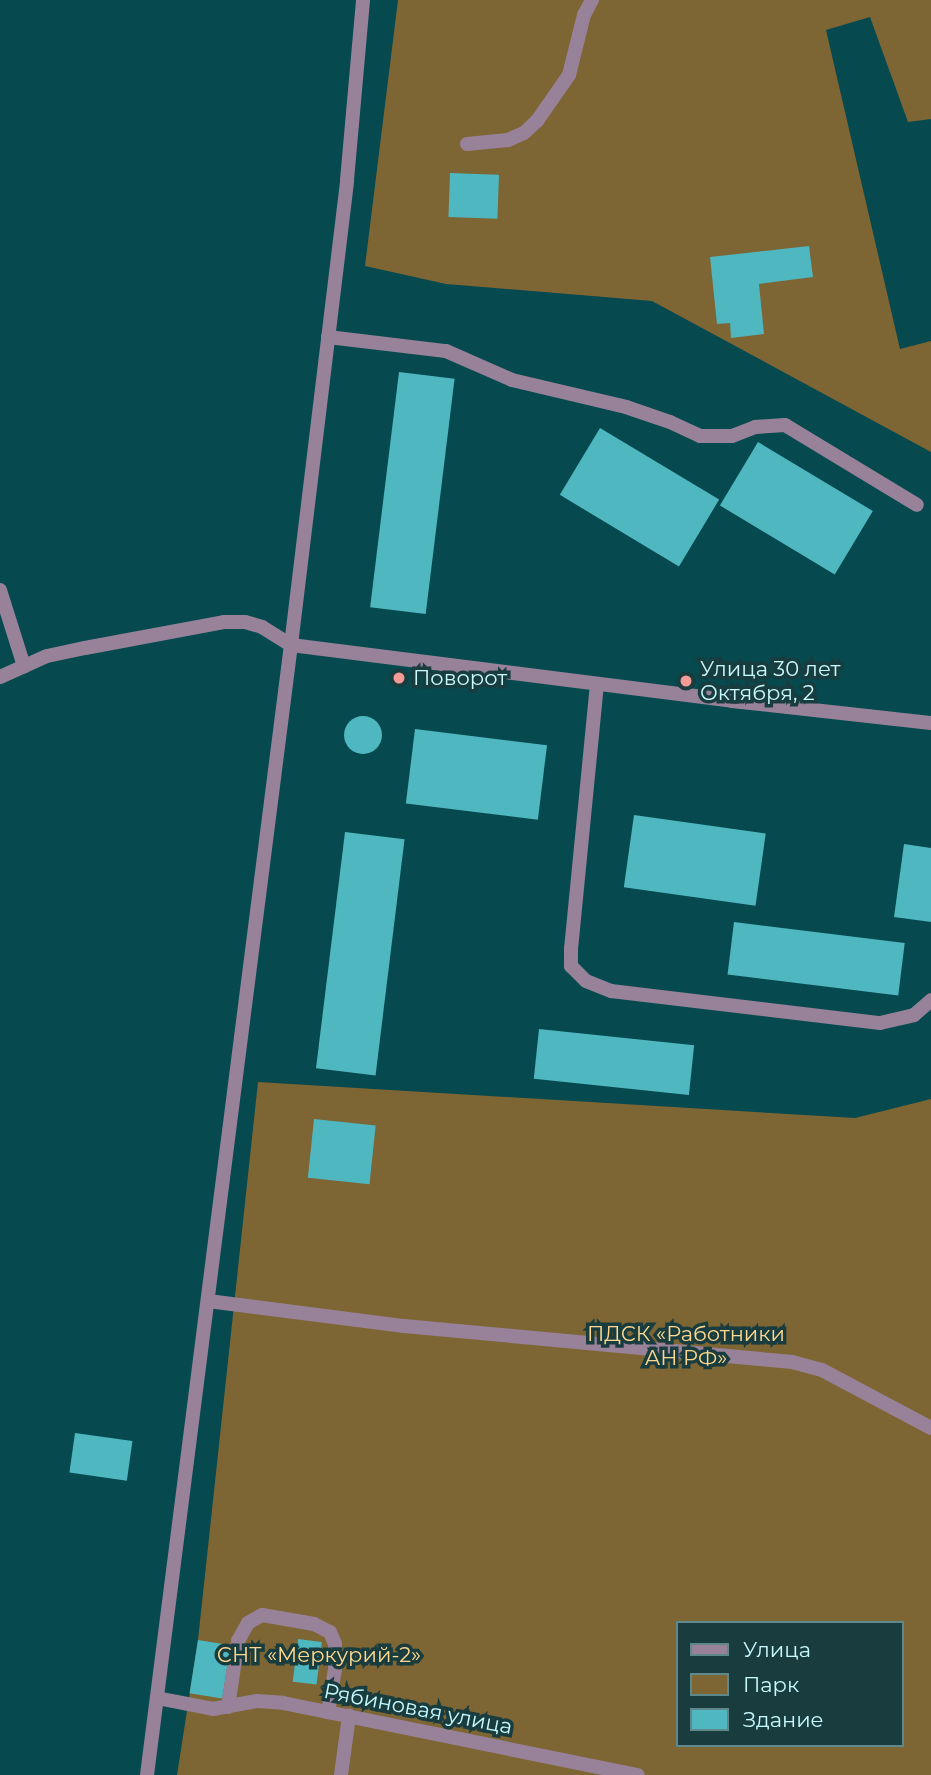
<!DOCTYPE html>
<html>
<head>
<meta charset="utf-8">
<style>
	body { margin:0 }
	#map { position:relative; width:931px; height:1775px; overflow:hidden; background:#06494e; font-family:Montserrat,sans-serif }
	div>[style] { position:absolute }
	.green>* { inset:0; background:#7d6534 }
	.building>* { inset:0; background:#4eb7c0; transform-origin:0 0 }
	.round { border-radius:50% }
	.service>* { height:14px; margin:-7px; padding:0 7px; transform-origin:7px; border-radius:7px; background:#98829a }
	.minor>* { height:14px; margin:-7px; padding:0 7px; transform-origin:7px; border-radius:7px; background:#98829a }
	.tertiary>* { height:14px; margin:-7px; padding:0 7px; transform-origin:7px; border-radius:7px; background:#98829a }
	.dots>* { width:19px; height:19px; translate:-50% -50%; box-sizing:border-box; border:4px solid #193c3f; border-radius:50% }
	span { translate:-50% -50%; white-space:nowrap; text-align:center; line-height:1.15; -webkit-text-stroke:7px #193c3f; paint-order:stroke }
	.poi-label { font-size:21px; color:#c7f9fd }
	.left { translate:0 -50%; text-align:left }
	.park-label { font-size:21px; color:#fed88e }
	.street-label { font-size:21px; color:#c7f9fd }
	.legend { position:absolute; left:676px; top:1621px; width:228px; height:126px; box-sizing:border-box; background:#193c3f; border:2px solid #5f888b; margin:0; padding:9px 12px; list-style:none; font-size:21px; color:#c7f9fd }
	.legend li { display:flex; align-items:center; gap:14px; height:35px }
	.legend b { width:35px; border:2px solid #5f888b }
</style>
</head>
<body>
<div id="map">
	<div class="green">
		<i style="clip-path:polygon(398px 0,931px 0,931px 119px,908px 122px,870px 17px,826px 30px,900px 349px,931px 341px,931px 452px,652px 301px,446px 284px,365px 266px)"></i>
		<i style="clip-path:polygon(evenodd,258px 1082px,855px 1118px,931px 1099px,931px 1775px,177px 1775px,198px 1640px,258px 1082px,677px 1623px,901px 1623px,901px 1745px,677px 1745px,677px 1623px)"></i>
	</div>
	<div class="building">
		<i style="left:450px;top:173px;width:49px;height:44px;rotate:2deg"></i>
		<i style="clip-path:polygon(809px 246px,813px 277px,759px 284px,764px 334px,731px 338px,730px 323px,717px 324px,710px 257px)"></i>
		<i style="left:399px;top:372px;width:56px;height:237px;rotate:7deg"></i>
		<i style="left:600px;top:428px;width:139px;height:78px;rotate:31deg"></i>
		<i style="left:758px;top:442px;width:134px;height:74px;rotate:31deg"></i>
		<i class="round" style="left:344px;top:716px;width:38px;height:38px"></i>
		<i style="left:415px;top:729px;width:133px;height:75px;rotate:7deg"></i>
		<i style="left:634px;top:815px;width:133px;height:73px;rotate:8deg"></i>
		<i style="left:345px;top:832px;width:60px;height:238px;rotate:7deg"></i>
		<i style="clip-path:polygon(904px 844px,931px 848px,931px 922px,894px 917px)"></i>
		<i style="left:734px;top:922px;width:172px;height:53px;rotate:7deg"></i>
		<i style="left:539px;top:1029px;width:156px;height:50px;rotate:6deg"></i>
		<i style="left:314px;top:1119px;width:62px;height:59px;rotate:6deg"></i>
		<i style="left:75px;top:1433px;width:58px;height:40px;rotate:8deg"></i>
		<i style="left:298px;top:1639px;width:24px;height:43px;rotate:7deg"></i>
		<i style="left:198px;top:1640px;width:33px;height:54px;rotate:9deg"></i>
	</div>
	<div class="service">
		<i style="left:467px;top:144px;width:41px;rotate:-5.6deg"></i>
		<i style="left:508px;top:140px;width:17px;rotate:-24deg"></i>
		<i style="left:524px;top:133px;width:18px;rotate:-43deg"></i>
		<i style="left:537px;top:121px;width:56px;rotate:-55.2deg"></i>
		<i style="left:569px;top:75px;width:62px;rotate:-76deg"></i>
		<i style="left:584px;top:15px;width:17px;rotate:-62deg"></i>
		<i style="left:328px;top:337px;width:119px;rotate:6.8deg"></i>
		<i style="left:446px;top:351px;width:72px;rotate:23.7deg"></i>
		<i style="left:512px;top:380px;width:117px;rotate:13.3deg"></i>
		<i style="left:626px;top:407px;width:46px;rotate:18.8deg"></i>
		<i style="left:670px;top:422px;width:33px;rotate:25deg"></i>
		<i style="left:700px;top:436px;width:32px"></i>
		<i style="left:732px;top:436px;width:25px;rotate:-21deg"></i>
		<i style="left:755px;top:427px;width:30px;rotate:-4deg"></i>
		<i style="left:785px;top:425px;width:154px;rotate:31.2deg"></i>
		<i style="left:0;top:590px;width:80px;rotate:72.5deg"></i>
		<i style="left:597px;top:684px;width:265px;rotate:95.6deg"></i>
		<i style="left:571px;top:948px;width:18px;rotate:90deg"></i>
		<i style="left:571px;top:966px;width:21px;rotate:45deg"></i>
		<i style="left:586px;top:981px;width:27px;rotate:22deg"></i>
		<i style="left:611px;top:991px;width:271px;rotate:6.8deg"></i>
		<i style="left:880px;top:1023px;width:35px;rotate:-13deg"></i>
		<i style="left:914px;top:1015px;width:23px;rotate:-41deg"></i>
		<i style="left:228px;top:1707px;width:67px;rotate:-81.4deg"></i>
		<i style="left:238px;top:1641px;width:21px;rotate:-61deg"></i>
		<i style="left:248px;top:1623px;width:16px;rotate:-30deg"></i>
		<i style="left:262px;top:1615px;width:53px;rotate:9.8deg"></i>
		<i style="left:314px;top:1624px;width:18px;rotate:27deg"></i>
		<i style="left:330px;top:1632px;width:13px;rotate:67deg"></i>
		<i style="left:335px;top:1644px;width:25px;rotate:90deg"></i>
		<i style="left:335px;top:1669px;width:44px;rotate:99.2deg"></i>
		<i style="left:341px;top:1775px;width:60px;rotate:-82.3deg"></i>
	</div>
	<div class="minor">
		<i style="left:0;top:677px;width:51px;rotate:-24.1deg"></i>
		<i style="left:47px;top:656px;width:39px;rotate:-12deg"></i>
		<i style="left:85px;top:648px;width:141px;rotate:-10.6deg"></i>
		<i style="left:224px;top:622px;width:21px"></i>
		<i style="left:245px;top:622px;width:18px;rotate:16deg"></i>
		<i style="left:262px;top:627px;width:34px;rotate:32deg"></i>
		<i style="left:291px;top:645px;width:445px;rotate:7.2deg"></i>
		<i style="left:732px;top:701px;width:200px;rotate:6.3deg"></i>
		<i style="left:208px;top:1301px;width:198px;rotate:7.3deg"></i>
		<i style="left:404px;top:1326px;width:390px;rotate:5.3deg"></i>
		<i style="left:792px;top:1362px;width:31px;rotate:15deg"></i>
		<i style="left:822px;top:1370px;width:123px;rotate:28deg"></i>
		<i style="left:157px;top:1698px;width:57px;rotate:11.1deg"></i>
		<i style="left:213px;top:1709px;width:45px;rotate:-10.3deg"></i>
		<i style="left:257px;top:1701px;width:26px;rotate:4deg"></i>
		<i style="left:283px;top:1703px;width:362px;rotate:11.5deg"></i>
	</div>
	<div class="tertiary">
		<i style="left:147px;top:1775px;width:1139px;rotate:-82.74deg"></i>
		<i style="left:291px;top:645px;width:468px;rotate:-83.1deg"></i>
		<i style="left:347px;top:180px;width:181px;rotate:-84.9deg"></i>
	</div>
	<div class="dots">
		<i style="left:399px;top:678px;background:#f59b97"></i>
		<i style="left:686px;top:681px;background:#f59b97"></i>
	</div>
	<div class="poi-label">
		<span class="left" style="left:700px;top:681px">Улица 30 лет<br>Октября, 2</span>
		<span class="left" style="left:413px;top:678px">Поворот</span>
	</div>
	<div class="park-label">
		<span style="left:686px;top:1346px">ПДСК «Работники<br>АН РФ»</span>
		<span style="left:319px;top:1655px">СНТ «Меркурий-2»</span>
	</div>
	<div class="street-label">
		<span style="left:418px;top:1709px;rotate:11deg">Рябиновая улица</span>
	</div>
	<ul class="legend">
	<li><b style="height:9px;background:#98829a"></b>Улица</li>
	<li><b style="height:19px;background:#7d6534"></b>Парк</li>
	<li><b style="height:19px;background:#4eb7c0"></b>Здание</li>
	</ul>
</div>
</body>
</html>
